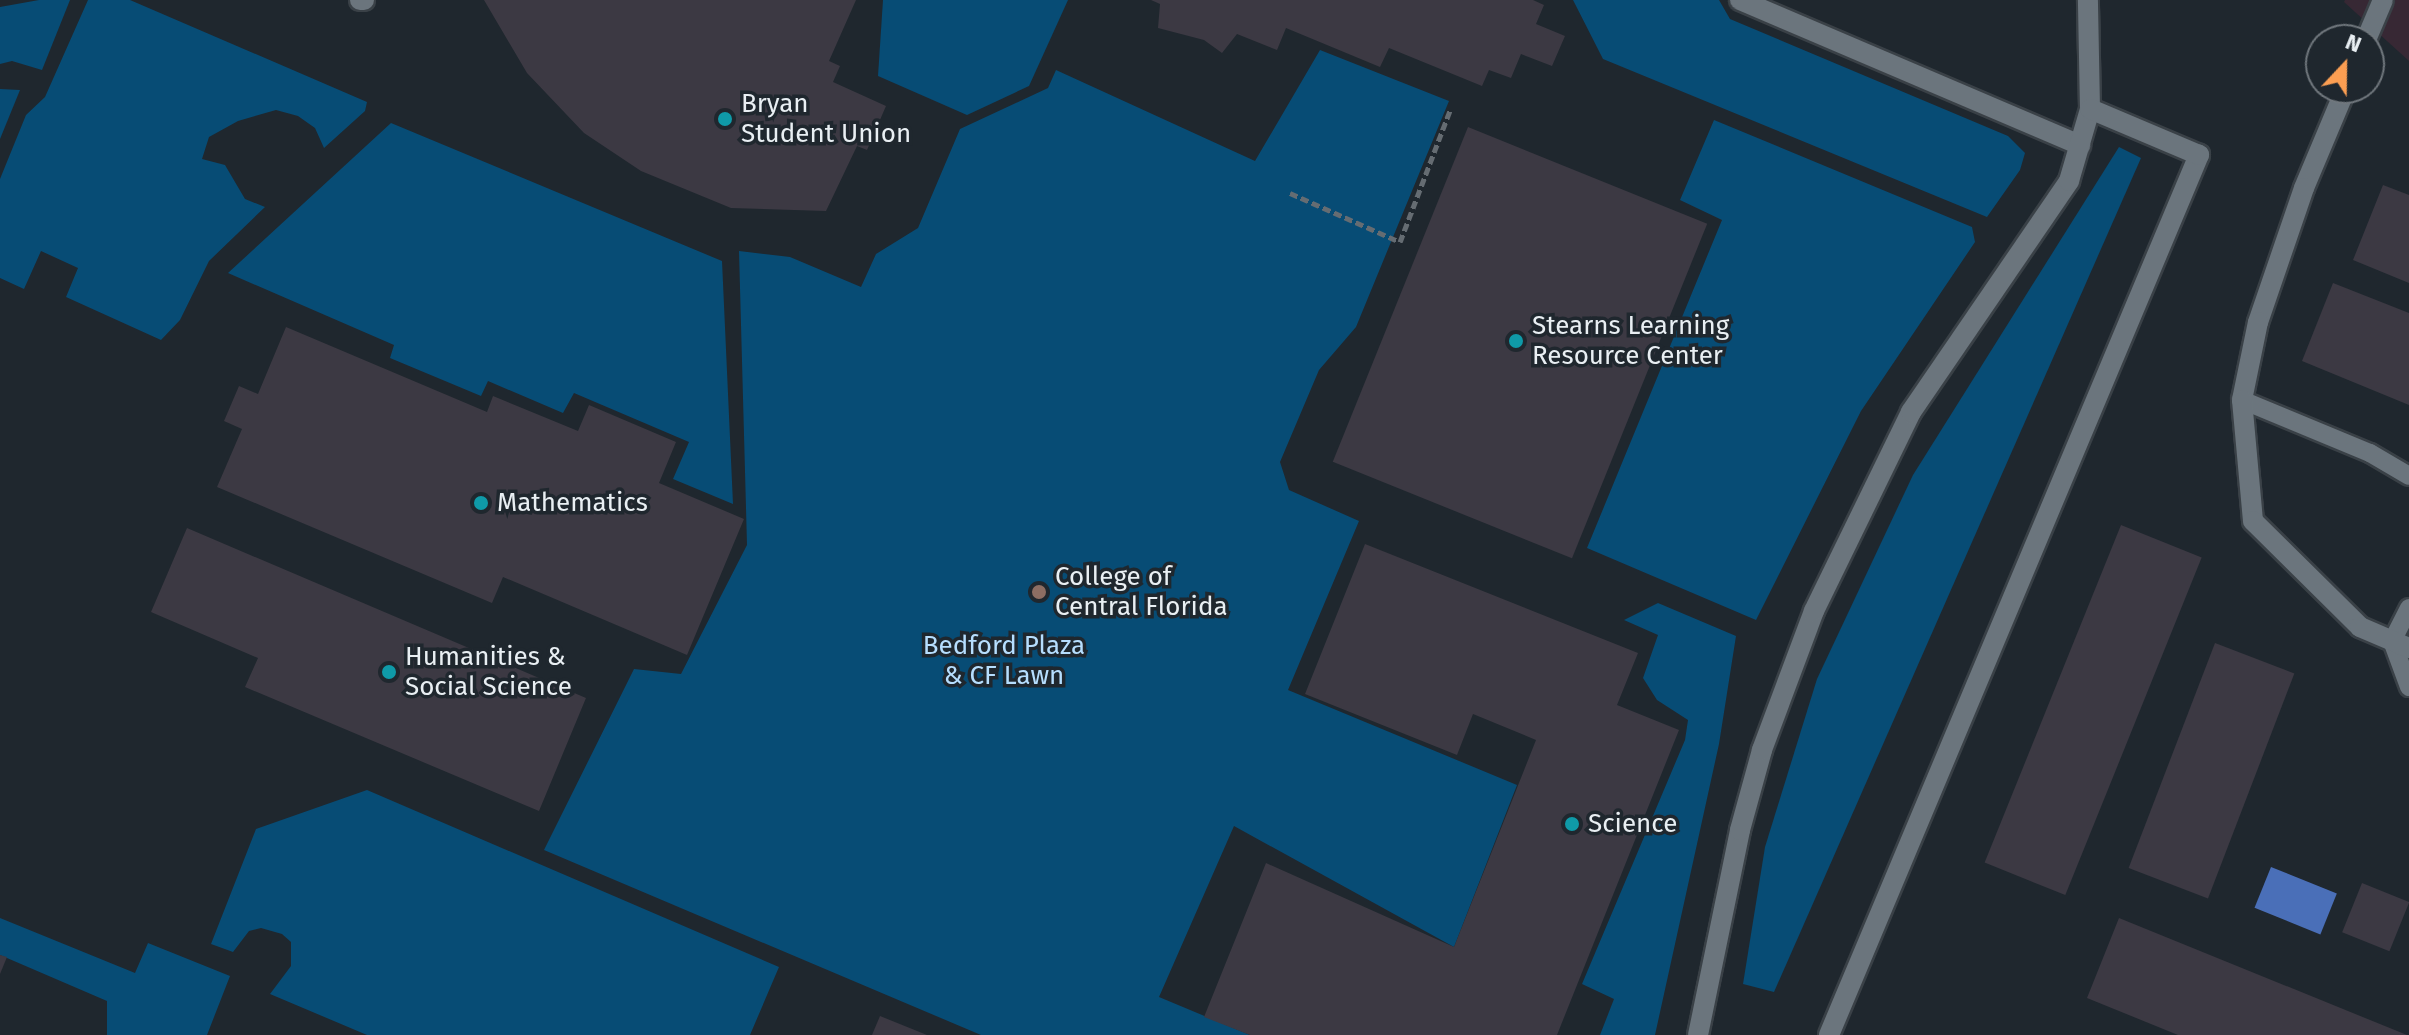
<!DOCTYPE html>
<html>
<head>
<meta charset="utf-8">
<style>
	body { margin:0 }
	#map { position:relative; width:2409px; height:1035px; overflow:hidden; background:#1f272e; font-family:"Fira Sans",sans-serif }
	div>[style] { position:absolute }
	.commercial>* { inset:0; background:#372834 }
	.green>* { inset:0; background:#074c75 }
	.water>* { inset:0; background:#4a6fb8; transform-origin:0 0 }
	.building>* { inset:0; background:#3c3943; transform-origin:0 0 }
	.path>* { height:5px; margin-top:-2.5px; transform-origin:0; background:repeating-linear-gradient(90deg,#656c72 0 8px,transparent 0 12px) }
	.roads { filter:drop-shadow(2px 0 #3a4147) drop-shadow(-2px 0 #3a4147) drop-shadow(0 2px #3a4147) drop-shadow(0 -2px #3a4147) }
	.lane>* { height:18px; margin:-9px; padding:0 9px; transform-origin:9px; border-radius:9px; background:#6b757d }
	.street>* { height:20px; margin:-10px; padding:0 10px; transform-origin:10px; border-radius:10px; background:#6b757d }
	.dots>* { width:22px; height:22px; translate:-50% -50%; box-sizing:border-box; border:4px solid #1f272e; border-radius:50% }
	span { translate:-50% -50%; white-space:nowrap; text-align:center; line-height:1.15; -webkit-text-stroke:7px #1f272e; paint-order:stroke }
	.poi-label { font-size:26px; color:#e9eff3 }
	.left { translate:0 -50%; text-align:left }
	.park-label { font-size:26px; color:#b6defe }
	.north { position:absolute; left:2305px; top:24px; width:80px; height:80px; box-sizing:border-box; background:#1f272e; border:2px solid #70777d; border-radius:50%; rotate:22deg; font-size:22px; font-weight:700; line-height:32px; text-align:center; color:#e9eff3 }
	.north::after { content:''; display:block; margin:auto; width:28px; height:36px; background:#fb9e52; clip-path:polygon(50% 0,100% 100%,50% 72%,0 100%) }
</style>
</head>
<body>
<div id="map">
	<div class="commercial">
		<i style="clip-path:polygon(2409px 0,2409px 61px,2344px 2px,2345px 0)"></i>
	</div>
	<div class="green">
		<i style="clip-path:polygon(39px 0,70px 0,42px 70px,12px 61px,0 64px,0 7px)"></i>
		<i style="clip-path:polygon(88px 0,130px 0,367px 102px,365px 111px,324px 148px,315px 128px,298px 116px,276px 110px,238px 121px,209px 137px,202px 159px,225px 165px,245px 199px,265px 207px,209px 261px,180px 320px,161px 340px,66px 297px,78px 268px,41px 251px,24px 289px,0 278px,0 179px,26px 115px,45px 97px)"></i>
		<i style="clip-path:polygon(883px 0,1068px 0,1029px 86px,967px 115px,878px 76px)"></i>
		<i style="clip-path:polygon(1573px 0,1719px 0,1730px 19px,2008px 136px,2025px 153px,2020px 170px,1987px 217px,1603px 59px)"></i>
		<i style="clip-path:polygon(1320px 50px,1449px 101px,1356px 327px,1319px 370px,1280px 462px,1289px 490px,1359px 521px,1288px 690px,1517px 785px,1454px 947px,1234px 826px,1159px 997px,1250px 1035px,981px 1035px,544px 850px,634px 669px,681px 674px,747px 545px,739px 251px,790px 257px,861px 287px,876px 254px,918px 228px,960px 129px,1048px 88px,1056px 70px,1255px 161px)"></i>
		<i style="clip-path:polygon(0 89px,20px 90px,0 139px)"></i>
		<i style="clip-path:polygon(1714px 120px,1972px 227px,1975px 242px,1861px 411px,1756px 620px,1587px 548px,1722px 220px,1680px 200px)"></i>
		<i style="clip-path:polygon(391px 123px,722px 261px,733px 504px,673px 479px,689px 442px,574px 393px,563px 413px,488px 381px,481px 396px,390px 358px,394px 345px,228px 273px)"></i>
		<i style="clip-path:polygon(2119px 147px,2141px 158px,1774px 992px,1743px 984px,1765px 847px,1817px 679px,1913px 475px)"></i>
		<i style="clip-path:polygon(1658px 603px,1736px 636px,1719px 744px,1655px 1035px,1600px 1035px,1614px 999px,1582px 984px,1685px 740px,1688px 720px,1657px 700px,1643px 678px,1658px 635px,1624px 620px)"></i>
		<i style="clip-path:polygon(367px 790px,779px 967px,750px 1035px,367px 1035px,270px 994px,291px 966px,291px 942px,282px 934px,261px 928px,249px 931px,233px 952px,211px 944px,256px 829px)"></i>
		<i style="clip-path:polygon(0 918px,135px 973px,148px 943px,230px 976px,207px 1035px,107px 1035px,107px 1001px,0 955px)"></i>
	</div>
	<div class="water">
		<i style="left:2271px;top:867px;width:71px;height:44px;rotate:22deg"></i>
	</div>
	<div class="building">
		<i style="clip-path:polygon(484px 0,856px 0,829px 61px,840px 66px,833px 82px,886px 106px,867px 150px,857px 146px,826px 211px,731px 208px,641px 171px,584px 133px,527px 73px)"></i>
		<i style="clip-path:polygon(1151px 0,1533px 0,1544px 5px,1536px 24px,1565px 36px,1552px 66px,1521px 54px,1511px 78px,1489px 70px,1482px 86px,1389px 48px,1380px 67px,1286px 28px,1277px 50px,1237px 34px,1222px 53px,1204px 40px,1158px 28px,1160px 4px)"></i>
		<i style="left:1468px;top:127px;width:258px;height:361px;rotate:22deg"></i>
		<i style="clip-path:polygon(2383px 185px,2409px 195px,2409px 283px,2353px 260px)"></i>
		<i style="clip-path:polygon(2333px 283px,2409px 313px,2409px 405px,2302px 361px)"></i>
		<i style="clip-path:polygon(286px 327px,487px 412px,493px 396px,578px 431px,589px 405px,676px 442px,659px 483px,744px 519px,687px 655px,503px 577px,492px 603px,217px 487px,242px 429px,224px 421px,239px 386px,258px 394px)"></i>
		<i style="left:2121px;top:525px;width:87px;height:364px;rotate:22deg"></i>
		<i style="clip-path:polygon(187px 528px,586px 698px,539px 811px,245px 687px,258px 658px,151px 612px)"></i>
		<i style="clip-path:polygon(1365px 544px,1638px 653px,1617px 705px,1679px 730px,1557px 1035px,1250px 1035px,1204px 1017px,1266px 863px,1454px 947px,1536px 740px,1473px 714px,1457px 755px,1305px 694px)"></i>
		<i style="left:2215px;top:643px;width:85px;height:241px;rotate:21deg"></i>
		<i style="left:2362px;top:883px;width:51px;height:53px;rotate:22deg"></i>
		<i style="clip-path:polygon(2119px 918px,2407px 1035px,2178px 1035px,2087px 998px)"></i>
		<i style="clip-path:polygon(0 955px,7px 957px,0 974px)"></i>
		<i style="clip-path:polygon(880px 1016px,927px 1035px,872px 1035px)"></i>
	</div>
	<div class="path">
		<i style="left:1290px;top:193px;width:120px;rotate:24deg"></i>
		<i style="left:1400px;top:242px;width:143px;rotate:-69.2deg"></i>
	</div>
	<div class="roads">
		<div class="lane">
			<i style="left:2242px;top:400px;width:139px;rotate:22.5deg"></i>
			<i style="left:2370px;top:453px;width:45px;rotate:30.5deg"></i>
			<i style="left:2409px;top:608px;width:37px;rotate:117deg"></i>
			<i style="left:2392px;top:641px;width:49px;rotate:69.7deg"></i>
		</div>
		<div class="street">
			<i style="left:360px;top:0;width:4px"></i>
			<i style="left:1740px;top:0;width:370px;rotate:23.1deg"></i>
			<i style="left:2366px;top:40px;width:43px;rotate:-67deg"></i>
			<i style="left:2346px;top:88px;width:108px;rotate:112.8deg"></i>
			<i style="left:2304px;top:188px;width:142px;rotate:108.9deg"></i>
			<i style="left:2258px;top:322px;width:80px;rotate:101.6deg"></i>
			<i style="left:2242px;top:400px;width:121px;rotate:84.8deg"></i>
			<i style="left:2253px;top:521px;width:151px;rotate:44.7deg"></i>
			<i style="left:2360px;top:627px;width:53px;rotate:23.2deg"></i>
			<i style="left:1698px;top:1035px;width:209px;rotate:-78.4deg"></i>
			<i style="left:1740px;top:830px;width:83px;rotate:-74.6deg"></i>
			<i style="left:1762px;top:750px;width:148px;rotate:-69.5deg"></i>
			<i style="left:1814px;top:611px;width:221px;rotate:-64deg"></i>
			<i style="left:1911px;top:412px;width:280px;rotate:-55.6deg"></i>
			<i style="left:2069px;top:181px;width:75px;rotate:-73.7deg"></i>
			<i style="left:2090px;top:109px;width:109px;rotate:-91.1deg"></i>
			<i style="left:1829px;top:1035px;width:955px;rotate:-67.2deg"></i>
			<i style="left:2199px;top:155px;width:118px;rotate:-157.1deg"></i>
		</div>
	</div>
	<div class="dots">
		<i style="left:725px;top:119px;background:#0f9aa8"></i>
		<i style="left:1516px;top:341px;background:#0f9aa8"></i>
		<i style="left:481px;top:503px;background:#0f9aa8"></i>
		<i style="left:1039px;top:592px;background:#8d6e63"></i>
		<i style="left:389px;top:672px;background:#0f9aa8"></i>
		<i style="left:1572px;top:824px;background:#0f9aa8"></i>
	</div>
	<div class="poi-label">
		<span class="left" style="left:741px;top:119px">Bryan<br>Student Union</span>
		<span class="left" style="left:1532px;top:341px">Stearns Learning<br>Resource Center</span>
		<span class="left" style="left:497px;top:503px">Mathematics</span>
		<span class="left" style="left:1055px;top:592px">College of<br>Central Florida</span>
		<span class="left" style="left:405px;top:672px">Humanities &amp;<br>Social Science</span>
		<span class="left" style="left:1588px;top:824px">Science</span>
	</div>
	<div class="park-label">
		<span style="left:1004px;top:661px">Bedford Plaza<br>&amp; CF Lawn</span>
	</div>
	<div class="north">N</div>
</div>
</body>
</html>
